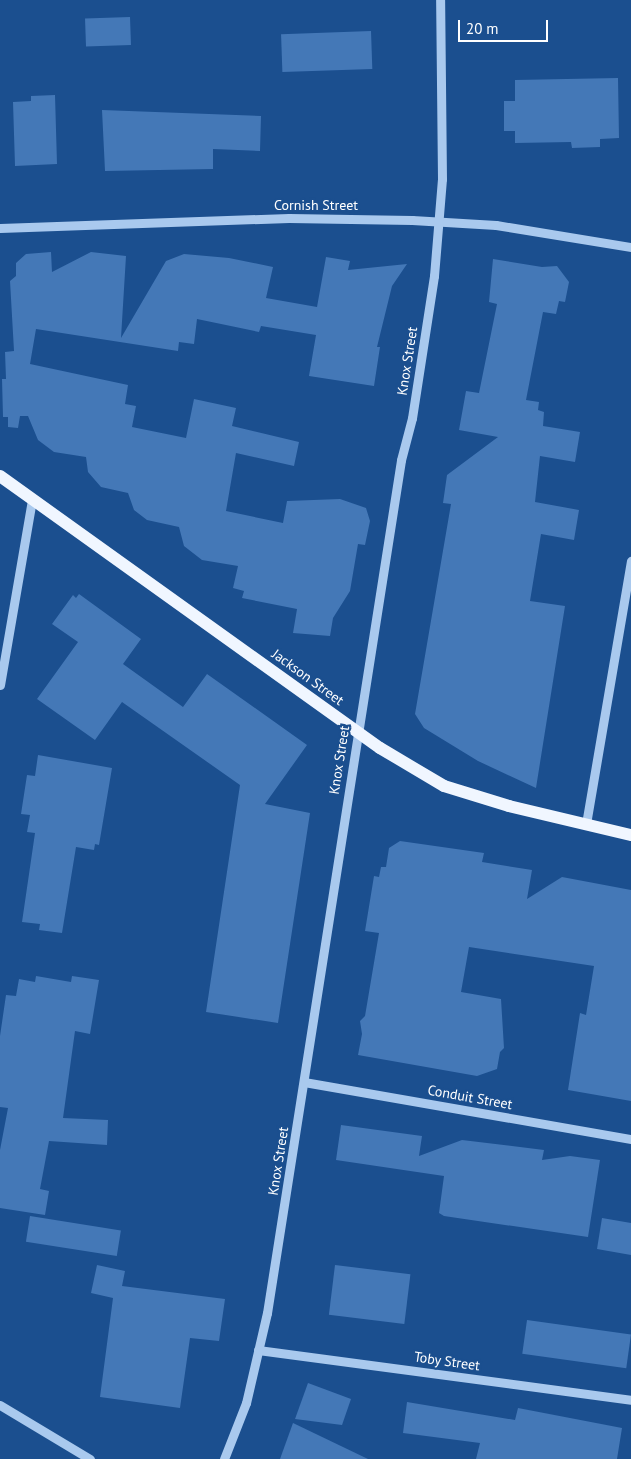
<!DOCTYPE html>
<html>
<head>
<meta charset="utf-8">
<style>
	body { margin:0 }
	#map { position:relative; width:631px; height:1459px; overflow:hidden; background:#1b4f8f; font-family:"PT Sans",sans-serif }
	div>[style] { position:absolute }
	.building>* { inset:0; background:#4478b7; transform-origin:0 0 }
	.minor>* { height:9px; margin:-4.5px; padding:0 4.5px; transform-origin:4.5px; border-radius:4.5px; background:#a9c9ee }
	.major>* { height:12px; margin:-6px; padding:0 6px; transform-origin:6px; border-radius:6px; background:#f0f6ff }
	span { translate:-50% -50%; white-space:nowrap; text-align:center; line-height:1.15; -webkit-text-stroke:4.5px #1b4f8f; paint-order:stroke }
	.street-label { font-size:14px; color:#fff }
	.scale { position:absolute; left:458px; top:20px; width:90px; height:22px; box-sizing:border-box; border:2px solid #fff; border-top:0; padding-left:6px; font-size:15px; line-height:18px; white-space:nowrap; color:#fff; -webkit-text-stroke:4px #1b4f8f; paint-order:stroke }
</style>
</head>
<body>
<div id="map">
	<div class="building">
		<i style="left:130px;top:17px;width:28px;height:45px;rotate:88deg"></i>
		<i style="left:371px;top:31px;width:38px;height:90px;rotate:88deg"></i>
		<i style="clip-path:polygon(618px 78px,619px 138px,600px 139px,600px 147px,572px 148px,571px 142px,515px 143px,515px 131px,504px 131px,504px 101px,515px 101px,515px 80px)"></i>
		<i style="clip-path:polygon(55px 95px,57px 164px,15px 166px,13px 102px,31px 101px,31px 96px)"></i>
		<i style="clip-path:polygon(102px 110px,261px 116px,260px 151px,213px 149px,213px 169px,105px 171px)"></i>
		<i style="clip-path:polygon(51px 252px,52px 272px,91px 252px,126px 256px,121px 338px,166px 261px,184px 254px,229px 258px,273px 267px,266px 298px,317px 307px,326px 257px,350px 261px,348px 270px,407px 264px,392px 286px,377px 347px,380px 347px,374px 386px,309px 376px,316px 335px,261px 326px,259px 332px,197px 319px,194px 344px,179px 342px,178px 351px,36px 329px,30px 364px,128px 385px,125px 404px,136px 406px,132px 427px,186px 438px,194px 399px,236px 408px,232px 426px,299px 442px,294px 466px,236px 453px,226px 511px,283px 523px,287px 501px,340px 499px,366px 508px,370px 521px,365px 545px,358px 544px,350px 591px,333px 618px,330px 636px,293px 633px,297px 609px,242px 598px,244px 591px,233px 588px,238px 566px,202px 560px,184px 546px,179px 527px,147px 520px,134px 510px,128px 493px,101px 487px,88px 472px,86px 457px,54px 452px,38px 440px,28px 416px,20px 416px,18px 428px,8px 427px,8px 417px,3px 417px,2px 379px,6px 379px,5px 352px,14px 351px,10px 281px,16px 276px,16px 263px,26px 254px)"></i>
		<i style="clip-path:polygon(493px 259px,542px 267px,557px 266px,569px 282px,565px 302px,559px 301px,556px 314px,543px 312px,526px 400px,539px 402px,538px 410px,544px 412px,543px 426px,580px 432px,575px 462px,540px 456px,535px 502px,579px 510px,574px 540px,541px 534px,530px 601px,565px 606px,536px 788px,478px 761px,424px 728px,415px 714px,451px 504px,443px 503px,447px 475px,498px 437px,459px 430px,466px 391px,479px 393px,497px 304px,489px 302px)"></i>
		<i style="clip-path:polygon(79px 594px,141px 639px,123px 664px,183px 707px,207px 674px,307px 745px,265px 804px,310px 813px,278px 1023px,206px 1012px,240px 785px,122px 702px,95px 740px,37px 699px,78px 642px,52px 624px,73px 595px,76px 598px)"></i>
		<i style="clip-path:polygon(38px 755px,112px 768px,99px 845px,95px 844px,94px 850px,76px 847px,62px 933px,39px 930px,40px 924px,22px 922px,35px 833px,27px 832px,30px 815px,21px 814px,27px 775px,35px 776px)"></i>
		<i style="clip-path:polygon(400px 841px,484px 853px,482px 862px,532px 870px,527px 899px,562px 877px,631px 890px,631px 1101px,568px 1090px,580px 1013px,586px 1015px,594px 966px,469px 947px,461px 992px,501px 999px,504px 1048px,500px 1052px,497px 1069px,477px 1076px,358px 1055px,362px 1034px,360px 1021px,365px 1016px,379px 933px,365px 931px,374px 876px,379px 877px,381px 867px,386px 867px,389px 848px)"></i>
		<i style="clip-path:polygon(36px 976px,71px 982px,72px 976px,99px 980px,90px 1034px,75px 1031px,63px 1118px,108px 1120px,107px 1145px,49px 1141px,40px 1189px,49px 1191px,45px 1215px,0 1208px,0 1150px,8px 1108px,0 1107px,0 1036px,6px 995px,16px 996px,19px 979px,35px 982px)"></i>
		<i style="clip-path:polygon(341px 1125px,422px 1136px,419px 1156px,462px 1140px,544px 1150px,542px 1160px,570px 1156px,600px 1160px,588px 1237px,444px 1216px,439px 1213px,444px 1176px,336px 1160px)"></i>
		<i style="left:30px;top:1216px;width:92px;height:26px;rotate:9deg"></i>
		<i style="clip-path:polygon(602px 1218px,631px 1223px,631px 1255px,597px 1249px)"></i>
		<i style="clip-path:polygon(97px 1265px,125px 1271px,122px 1286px,225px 1299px,219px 1341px,190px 1338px,180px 1408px,100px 1397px,113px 1298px,91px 1293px)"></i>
		<i style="left:335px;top:1265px;width:76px;height:50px;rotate:7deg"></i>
		<i style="left:527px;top:1320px;width:105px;height:34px;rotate:8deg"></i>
		<i style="clip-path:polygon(308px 1383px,351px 1399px,342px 1425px,295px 1419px)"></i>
		<i style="clip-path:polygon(407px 1402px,515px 1420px,518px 1408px,622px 1428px,617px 1459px,476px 1459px,480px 1443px,403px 1433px)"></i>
		<i style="clip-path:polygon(293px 1423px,368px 1459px,280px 1459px)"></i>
	</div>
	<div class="minor">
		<i style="left:0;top:228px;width:289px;rotate:-2deg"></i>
		<i style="left:289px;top:218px;width:123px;rotate:0.9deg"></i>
		<i style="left:412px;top:220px;width:84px;rotate:3.4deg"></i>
		<i style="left:496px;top:225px;width:137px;rotate:9.3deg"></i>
		<i style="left:0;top:685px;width:188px;rotate:-80.2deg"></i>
		<i style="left:586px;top:824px;width:267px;rotate:-80.3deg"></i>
		<i style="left:304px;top:1082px;width:332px;rotate:9.9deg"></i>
		<i style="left:258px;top:1350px;width:376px;rotate:7.6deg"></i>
		<i style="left:0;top:1405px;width:105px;rotate:31deg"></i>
		<i style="left:224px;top:1459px;width:60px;rotate:-68.6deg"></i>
		<i style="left:246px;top:1403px;width:92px;rotate:-76.9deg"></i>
		<i style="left:267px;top:1313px;width:863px;rotate:-81.07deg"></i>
		<i style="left:401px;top:460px;width:43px;rotate:-75.3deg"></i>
		<i style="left:412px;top:418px;width:144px;rotate:-81.2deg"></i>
		<i style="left:434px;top:276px;width:97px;rotate:-85.3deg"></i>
		<i style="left:442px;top:179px;width:179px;rotate:-90.6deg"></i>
	</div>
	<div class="major">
		<i style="left:0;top:476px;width:467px;rotate:35.6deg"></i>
		<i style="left:380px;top:748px;width:74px;rotate:30.7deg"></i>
		<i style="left:444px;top:786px;width:68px;rotate:17.1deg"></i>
		<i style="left:509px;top:806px;width:125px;rotate:13.4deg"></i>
	</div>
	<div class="street-label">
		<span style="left:316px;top:205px">Cornish Street</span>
		<span style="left:407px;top:361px;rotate:-81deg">Knox Street</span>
		<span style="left:308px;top:677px;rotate:36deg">Jackson Street</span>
		<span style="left:339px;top:760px;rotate:-81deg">Knox Street</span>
		<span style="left:470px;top:1097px;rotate:10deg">Conduit Street</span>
		<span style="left:278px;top:1161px;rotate:-81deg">Knox Street</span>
		<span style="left:447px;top:1361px;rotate:8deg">Toby Street</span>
	</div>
	<div class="scale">20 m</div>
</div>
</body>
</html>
